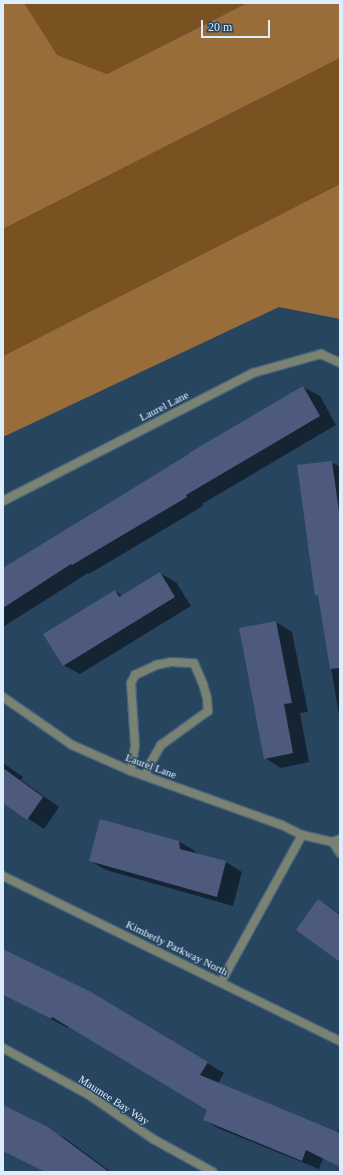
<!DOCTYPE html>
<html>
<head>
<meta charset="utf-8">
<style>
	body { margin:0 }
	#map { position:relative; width:343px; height:1175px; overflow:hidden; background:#284560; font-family:"Times New Roman",serif }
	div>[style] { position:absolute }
	.green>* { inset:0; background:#7a5120 }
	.forest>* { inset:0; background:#996d3a }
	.shadow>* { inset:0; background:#0007 }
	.building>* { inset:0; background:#4d5a7d }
	.roads { filter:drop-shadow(1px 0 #48637c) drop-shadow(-1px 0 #48637c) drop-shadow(0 1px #48637c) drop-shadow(0 -1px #48637c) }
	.service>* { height:8px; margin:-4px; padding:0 4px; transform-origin:4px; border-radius:4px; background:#7a8272 }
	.minor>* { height:8px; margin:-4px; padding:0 4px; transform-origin:4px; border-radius:4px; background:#7a8272 }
	.tertiary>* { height:8px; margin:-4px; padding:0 4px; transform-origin:4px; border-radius:4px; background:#7a8272 }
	span { translate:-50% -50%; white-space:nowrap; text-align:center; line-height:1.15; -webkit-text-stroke:3px #284560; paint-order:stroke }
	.street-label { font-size:11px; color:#dcedfe }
	.frame { position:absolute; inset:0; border:4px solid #dcedfe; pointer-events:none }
	.scale { position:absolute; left:201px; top:20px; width:69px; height:18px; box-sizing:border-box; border:2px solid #dcedfe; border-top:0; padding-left:5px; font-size:12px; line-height:14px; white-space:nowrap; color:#dcedfe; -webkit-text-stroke:3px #284560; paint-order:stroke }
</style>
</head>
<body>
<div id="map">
	<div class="green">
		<i style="clip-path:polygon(24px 3px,247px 3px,107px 74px,56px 55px)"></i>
		<i style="clip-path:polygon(340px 58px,340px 184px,3px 356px,3px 229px)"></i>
	</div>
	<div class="forest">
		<i style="clip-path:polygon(3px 3px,24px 3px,57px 55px,107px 74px,247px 3px,340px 3px,340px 58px,3px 229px)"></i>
		<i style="clip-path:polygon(340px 184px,340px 319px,279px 307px,3px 437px,3px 356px)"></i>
	</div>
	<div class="shadow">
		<i style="clip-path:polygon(303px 387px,320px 396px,336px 425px,202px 504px,203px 506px,89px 574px,88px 573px,3px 627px,3px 569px)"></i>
		<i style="clip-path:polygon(331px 462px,340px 467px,340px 721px,319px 596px,316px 595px)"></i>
		<i style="clip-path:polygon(160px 573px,176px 582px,191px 606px,80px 674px,63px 665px,115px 591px,123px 596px)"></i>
		<i style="clip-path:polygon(276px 622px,292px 632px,308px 712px,300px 713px,309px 762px,281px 768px,265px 758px)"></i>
		<i style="clip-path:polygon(3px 763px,23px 777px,21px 780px,59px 807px,44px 829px,3px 802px)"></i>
		<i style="clip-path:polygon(178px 841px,195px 851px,196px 854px,226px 862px,242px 872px,233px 906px,106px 870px,90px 861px)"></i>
		<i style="clip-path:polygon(318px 900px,340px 914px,340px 961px)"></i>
		<i style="clip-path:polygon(3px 949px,107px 1002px,224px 1073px,218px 1084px,337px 1133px,340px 1127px,340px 1167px,323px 1158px,319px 1169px,220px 1129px,204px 1120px,208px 1109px,69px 1026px,68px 1028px,3px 995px)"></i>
		<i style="clip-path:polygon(3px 1106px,65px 1138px,111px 1172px,45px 1172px,3px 1150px)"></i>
	</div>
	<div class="building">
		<i style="clip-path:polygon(303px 386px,320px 416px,186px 495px,187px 497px,72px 565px,71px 564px,3px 608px,3px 568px,189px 454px,189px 453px)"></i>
		<i style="clip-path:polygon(332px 461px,340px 519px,340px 668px,330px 669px,318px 595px,315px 596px,297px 465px)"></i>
		<i style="clip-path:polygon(160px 572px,175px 597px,63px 666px,43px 634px,115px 590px,119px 597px)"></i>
		<i style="clip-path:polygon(276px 621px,292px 703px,284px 704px,293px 753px,264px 759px,239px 628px)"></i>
		<i style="clip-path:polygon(3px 768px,43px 797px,27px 820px,3px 803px)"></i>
		<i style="clip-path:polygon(100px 819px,179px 841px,180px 849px,226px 861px,217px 897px,89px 861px)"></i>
		<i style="clip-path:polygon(318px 899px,340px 915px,340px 962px,296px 930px)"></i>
		<i style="clip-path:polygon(3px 949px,91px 992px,208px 1062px,200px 1075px,340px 1133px,340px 1167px,306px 1150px,302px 1161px,203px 1120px,207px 1110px,52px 1017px,51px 1019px,3px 995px)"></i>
		<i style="clip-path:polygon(3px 1105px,48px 1127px,109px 1172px,45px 1172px,3px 1151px)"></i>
	</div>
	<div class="roads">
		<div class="service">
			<i style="left:333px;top:842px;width:13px;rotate:58deg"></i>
		</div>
		<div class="minor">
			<i style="left:3px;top:501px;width:281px;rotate:-27.1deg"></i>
			<i style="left:253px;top:373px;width:71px;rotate:-15.6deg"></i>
			<i style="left:321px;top:354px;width:21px;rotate:25deg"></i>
			<i style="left:3px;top:697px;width:84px;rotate:34.8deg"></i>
			<i style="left:72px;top:745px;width:64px;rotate:23.8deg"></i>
			<i style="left:131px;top:771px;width:160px;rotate:19.7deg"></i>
			<i style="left:282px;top:825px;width:22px;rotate:27deg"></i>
			<i style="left:302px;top:835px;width:32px;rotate:13deg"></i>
			<i style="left:333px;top:842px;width:8px;rotate:-23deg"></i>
			<i style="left:131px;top:771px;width:26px;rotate:-81deg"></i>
			<i style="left:135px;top:745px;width:62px;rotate:-93.7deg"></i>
			<i style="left:131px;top:683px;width:9px;rotate:-63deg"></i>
			<i style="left:135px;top:675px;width:23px;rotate:-25deg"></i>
			<i style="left:156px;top:665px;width:16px;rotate:-11deg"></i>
			<i style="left:172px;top:662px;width:22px;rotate:3deg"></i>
			<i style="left:194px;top:663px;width:23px;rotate:67deg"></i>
			<i style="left:203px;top:684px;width:15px;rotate:74deg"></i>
			<i style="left:207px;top:698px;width:13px;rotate:86deg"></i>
			<i style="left:208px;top:711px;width:58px;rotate:144.1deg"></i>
			<i style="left:161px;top:745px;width:22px;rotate:120deg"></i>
			<i style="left:150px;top:764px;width:13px;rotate:113deg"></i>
			<i style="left:221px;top:982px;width:168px;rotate:-61.1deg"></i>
			<i style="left:3px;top:1048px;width:98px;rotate:28.7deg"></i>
			<i style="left:89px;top:1095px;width:78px;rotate:34.5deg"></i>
			<i style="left:153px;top:1139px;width:68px;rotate:28.8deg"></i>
		</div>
		<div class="tertiary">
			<i style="left:3px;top:876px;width:375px;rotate:26.1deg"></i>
		</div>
	</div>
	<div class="street-label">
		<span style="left:164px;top:406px;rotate:-27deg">Laurel Lane</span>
		<span style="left:151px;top:766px;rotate:20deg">Laurel Lane</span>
		<span style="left:177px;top:948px;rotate:26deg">Kimberly Parkway North</span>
		<span style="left:114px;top:1100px;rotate:33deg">Maumee Bay Way</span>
	</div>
	<div class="frame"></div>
	<div class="scale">20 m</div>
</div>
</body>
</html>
